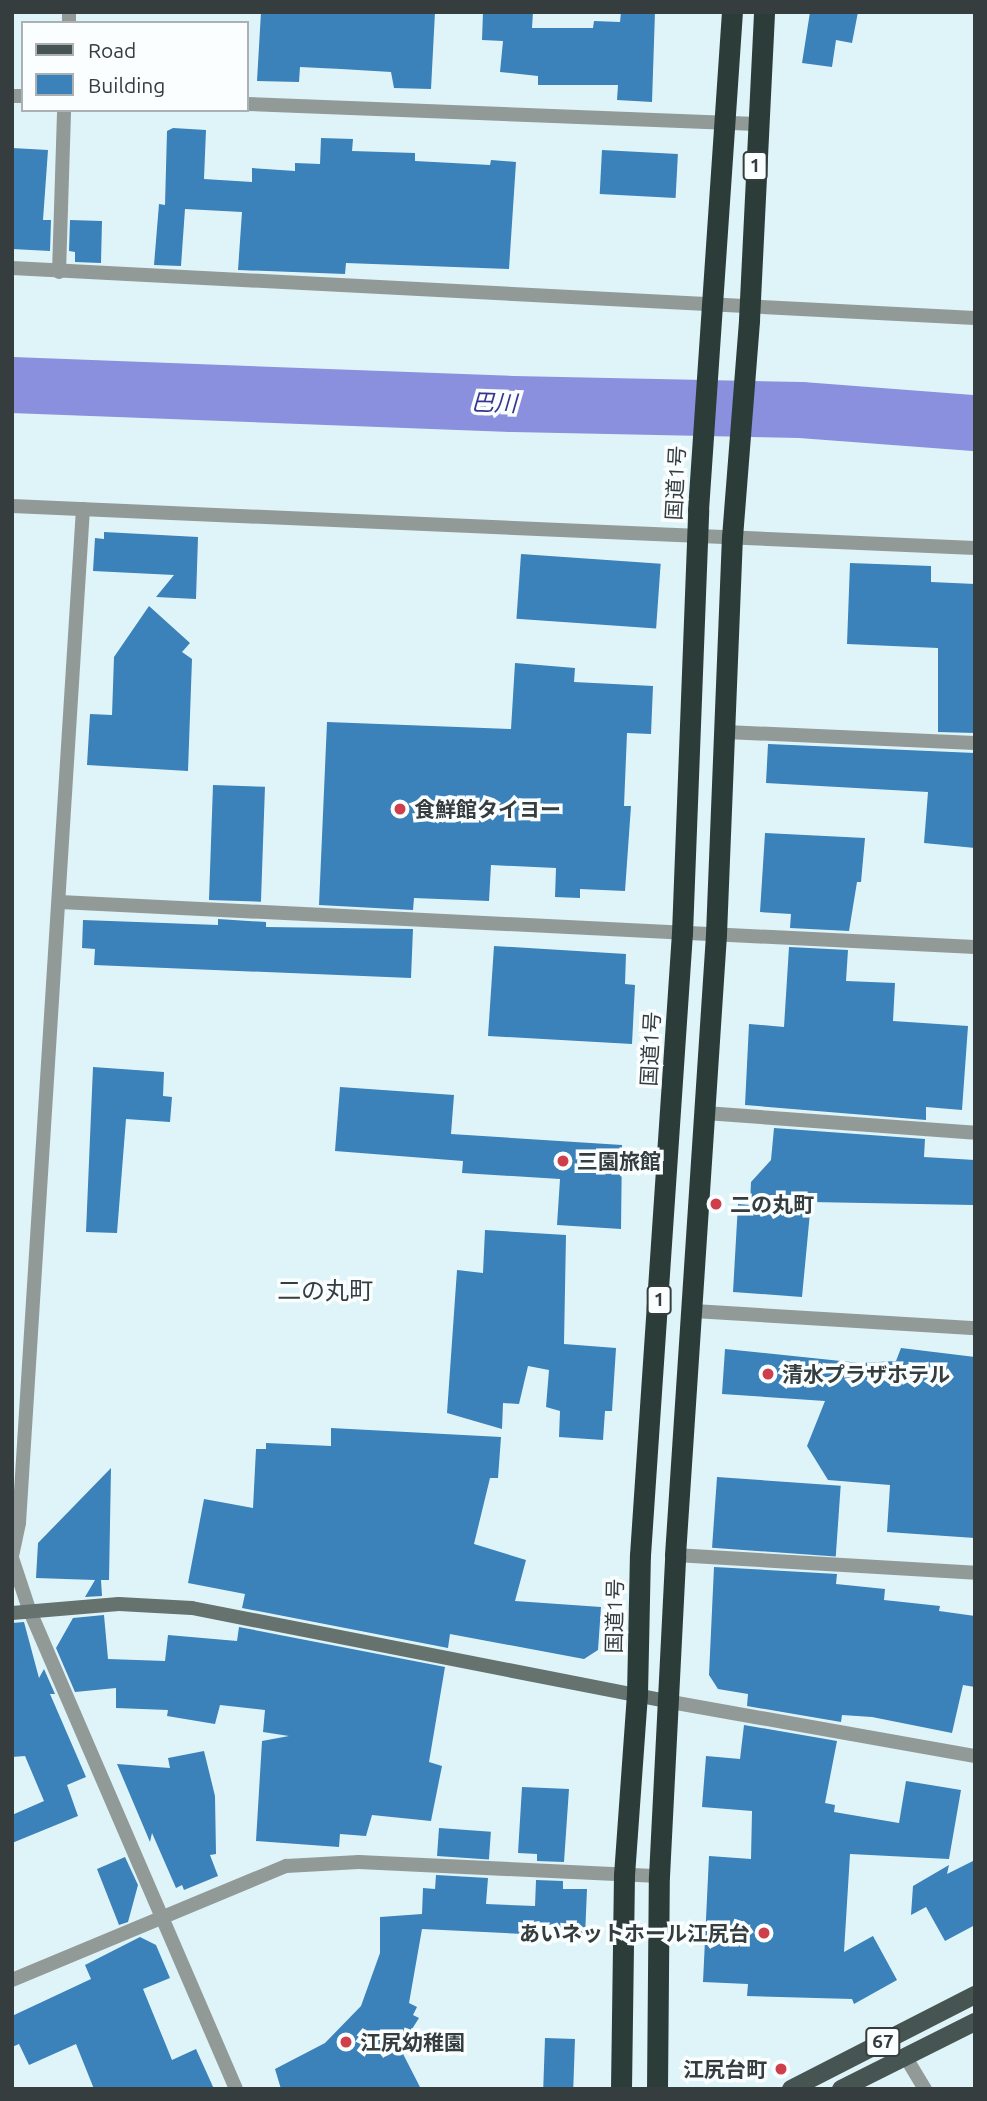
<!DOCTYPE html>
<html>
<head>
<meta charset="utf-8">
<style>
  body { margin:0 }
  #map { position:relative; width:987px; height:2101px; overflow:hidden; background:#dff4f9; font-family:Ubuntu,"Noto Sans JP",sans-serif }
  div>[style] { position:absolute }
  .river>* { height:56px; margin:-28px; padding:0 28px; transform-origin:28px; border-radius:28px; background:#8a90dd }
  .building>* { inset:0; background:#3b81ba; transform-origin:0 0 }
  .street>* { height:14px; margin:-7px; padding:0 7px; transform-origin:7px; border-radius:7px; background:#929a98 }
  .secondary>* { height:14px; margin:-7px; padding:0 7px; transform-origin:7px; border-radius:7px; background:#65726e }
  .primary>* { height:18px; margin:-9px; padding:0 9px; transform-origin:9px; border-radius:9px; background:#465551 }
  .highway>* { height:21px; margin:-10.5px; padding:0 10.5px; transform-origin:10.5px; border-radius:10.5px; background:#2c3d39 }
  .dots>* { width:19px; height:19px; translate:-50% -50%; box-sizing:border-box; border:4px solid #fafeff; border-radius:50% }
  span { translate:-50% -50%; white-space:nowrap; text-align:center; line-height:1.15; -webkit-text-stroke:7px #fafeff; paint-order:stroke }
  .shield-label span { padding:2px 5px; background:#fafeff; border:2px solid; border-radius:5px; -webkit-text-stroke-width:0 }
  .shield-label { font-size:19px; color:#353d3f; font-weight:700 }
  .street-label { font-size:21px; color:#353d3f }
  .poi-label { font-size:21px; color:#353d3f; font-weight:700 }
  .left { translate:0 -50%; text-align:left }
  .right { translate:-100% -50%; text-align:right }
  .water-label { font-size:23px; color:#39358e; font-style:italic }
  .quarter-label { font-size:24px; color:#353d3f }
  .frame { position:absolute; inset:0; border:14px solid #353d3f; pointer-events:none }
  .legend { position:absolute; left:21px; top:21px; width:228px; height:91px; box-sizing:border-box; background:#fafeff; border:2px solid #abb1b2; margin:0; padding:9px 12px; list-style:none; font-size:21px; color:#353d3f }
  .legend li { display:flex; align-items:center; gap:14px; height:35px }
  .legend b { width:35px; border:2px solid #abb1b2 }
</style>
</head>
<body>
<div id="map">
  <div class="river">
    <i style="left:12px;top:385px;width:501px;rotate:2.17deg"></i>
    <i style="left:513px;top:404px;width:288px;rotate:1.2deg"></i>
    <i style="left:801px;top:410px;width:174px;rotate:4.3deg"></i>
  </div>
  <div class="building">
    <i style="clip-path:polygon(261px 12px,435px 12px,431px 89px,394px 88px,391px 72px,341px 69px,300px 67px,299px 82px,257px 81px)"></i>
    <i style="clip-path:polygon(483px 12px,533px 12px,532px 28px,593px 28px,594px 21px,620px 22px,621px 12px,655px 12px,652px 102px,617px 100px,618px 85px,538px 85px,538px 76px,500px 72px,503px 41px,482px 40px)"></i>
    <i style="clip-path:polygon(810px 12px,858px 12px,852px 43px,836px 40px,832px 67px,802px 63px)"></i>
    <i style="clip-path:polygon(173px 128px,206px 130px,204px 179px,252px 182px,252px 168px,295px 171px,295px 163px,320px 164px,321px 138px,353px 139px,352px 151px,415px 153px,415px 161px,490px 165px,491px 160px,516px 162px,509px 269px,346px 263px,345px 274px,238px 270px,242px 212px,185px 209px,181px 266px,154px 265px,159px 204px,165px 205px,167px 131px)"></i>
    <i style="clip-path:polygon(12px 148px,48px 150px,43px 220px,51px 220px,50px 251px,12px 249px)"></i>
    <i style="left:602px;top:150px;width:76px;height:44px;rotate:3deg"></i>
    <i style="clip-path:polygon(70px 220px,102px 221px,101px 263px,75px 262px,75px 252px,69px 251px)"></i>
    <i style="clip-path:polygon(104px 532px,198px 537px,196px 599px,156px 597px,174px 575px,93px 571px,95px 538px,104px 539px)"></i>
    <i style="left:521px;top:554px;width:140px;height:65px;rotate:4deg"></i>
    <i style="clip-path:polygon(850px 563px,931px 566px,931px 582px,975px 584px,975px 733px,938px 732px,938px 648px,847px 644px)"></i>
    <i style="clip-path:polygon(149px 606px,190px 643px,182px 652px,192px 659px,188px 771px,87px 765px,90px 714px,112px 715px,114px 657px)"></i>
    <i style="clip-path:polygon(515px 663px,575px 668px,574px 682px,653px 686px,651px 734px,627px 733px,624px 806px,631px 806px,625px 891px,580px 889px,580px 898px,555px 897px,556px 868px,491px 865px,489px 901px,414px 898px,413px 910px,319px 905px,327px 722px,511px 729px)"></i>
    <i style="clip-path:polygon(768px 744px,975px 753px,975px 848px,924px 843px,928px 792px,766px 783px)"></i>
    <i style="left:213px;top:785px;width:52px;height:115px;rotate:2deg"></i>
    <i style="clip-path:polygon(765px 833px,865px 838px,861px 882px,857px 882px,849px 931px,790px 928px,791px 914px,760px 912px)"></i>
    <i style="clip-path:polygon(218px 919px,266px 922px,266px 927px,413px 929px,411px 978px,94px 965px,95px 949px,82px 948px,83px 920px,218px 925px)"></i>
    <i style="clip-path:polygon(494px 946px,626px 954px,625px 984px,635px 985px,632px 1044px,488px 1036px)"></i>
    <i style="clip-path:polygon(789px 947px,848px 950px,846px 981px,895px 983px,893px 1021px,968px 1026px,962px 1110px,926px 1107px,926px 1120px,745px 1105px,749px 1024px,784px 1027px)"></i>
    <i style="clip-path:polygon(93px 1067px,164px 1072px,163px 1096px,172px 1097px,170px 1122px,126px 1119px,117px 1233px,86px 1232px)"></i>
    <i style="clip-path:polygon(340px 1087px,454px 1095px,451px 1134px,622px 1145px,621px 1229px,557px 1225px,560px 1179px,462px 1173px,463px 1161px,335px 1151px)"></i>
    <i style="clip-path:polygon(774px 1128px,925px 1139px,924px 1157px,975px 1160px,973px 1205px,811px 1202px,802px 1297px,733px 1292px,738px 1204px,750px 1205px,751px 1182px,771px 1160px)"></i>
    <i style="clip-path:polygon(485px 1230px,566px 1235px,564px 1344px,616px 1348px,612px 1411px,605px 1411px,603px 1440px,559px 1437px,560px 1411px,546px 1407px,549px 1370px,528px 1366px,519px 1404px,503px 1403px,502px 1429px,447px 1413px,457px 1270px,483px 1273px)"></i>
    <i style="clip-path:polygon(901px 1348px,975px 1357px,975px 1538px,887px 1532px,890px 1485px,828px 1480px,807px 1446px,825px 1401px,722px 1394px,725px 1349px,860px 1363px,896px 1361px)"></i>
    <i style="clip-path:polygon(331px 1428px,501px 1437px,498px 1478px,490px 1478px,474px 1544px,526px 1560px,515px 1601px,601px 1607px,598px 1650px,584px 1659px,450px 1634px,448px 1648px,242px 1608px,245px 1594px,188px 1583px,204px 1499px,253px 1508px,256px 1449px,266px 1449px,266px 1443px,331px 1446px)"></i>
    <i style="clip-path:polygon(111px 1468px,109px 1580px,101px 1580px,102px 1596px,85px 1597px,95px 1580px,36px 1578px,38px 1543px)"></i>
    <i style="left:717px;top:1477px;width:124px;height:71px;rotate:4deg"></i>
    <i style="clip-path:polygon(714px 1567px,837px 1574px,836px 1584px,885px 1589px,884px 1600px,940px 1606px,939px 1611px,975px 1616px,975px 1687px,963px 1685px,952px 1733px,872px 1717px,842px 1715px,841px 1722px,747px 1706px,748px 1694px,718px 1689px,709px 1675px)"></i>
    <i style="clip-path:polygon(104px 1615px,108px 1659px,165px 1661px,168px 1635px,237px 1641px,239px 1627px,445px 1667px,429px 1762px,442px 1766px,431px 1821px,372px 1815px,366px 1836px,340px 1834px,339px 1847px,256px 1841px,262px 1741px,289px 1736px,263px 1732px,265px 1710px,220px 1705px,215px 1724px,167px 1716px,168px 1710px,116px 1708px,116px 1688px,75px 1692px,56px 1648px,73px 1618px)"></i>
    <i style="clip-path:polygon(24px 1622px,39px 1678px,44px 1669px,55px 1694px,50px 1694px,86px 1777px,67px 1785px,78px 1816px,12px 1843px,12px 1815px,44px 1801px,25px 1756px,12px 1757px,12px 1623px)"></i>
    <i style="clip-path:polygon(744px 1725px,837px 1741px,825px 1803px,835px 1805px,834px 1812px,899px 1823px,906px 1781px,961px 1790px,949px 1859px,850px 1854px,844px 1952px,873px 1936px,897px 1980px,854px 2004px,852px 1999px,747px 1996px,748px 1984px,703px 1982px,709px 1856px,751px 1859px,752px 1811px,702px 1807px,706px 1756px,740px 1759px)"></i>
    <i style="clip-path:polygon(204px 1751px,215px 1796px,216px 1854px,210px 1855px,218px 1876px,184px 1890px,182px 1885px,176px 1888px,152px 1833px,150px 1842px,117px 1764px,170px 1768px,168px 1758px)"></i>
    <i style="clip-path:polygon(522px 1787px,569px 1789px,564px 1862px,537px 1861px,537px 1854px,518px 1853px)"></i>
    <i style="left:439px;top:1828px;width:52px;height:28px;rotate:4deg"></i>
    <i style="clip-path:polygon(125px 1857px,138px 1885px,128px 1922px,119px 1925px,97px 1869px)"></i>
    <i style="clip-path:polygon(975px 1860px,975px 1925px,945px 1941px,926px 1907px,911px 1915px,913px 1886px,949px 1865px,947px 1874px)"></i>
    <i style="clip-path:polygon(436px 1875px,488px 1878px,486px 1904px,535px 1906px,536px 1880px,563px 1881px,563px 1889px,587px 1889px,585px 1937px,422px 1929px,409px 2003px,417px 2007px,413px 2015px,419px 2018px,400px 2048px,421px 2089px,281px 2089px,275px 2069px,325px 2043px,361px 2006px,380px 1953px,380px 1917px,422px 1914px,423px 1888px,435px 1889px)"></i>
    <i style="clip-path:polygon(140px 1937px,156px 1945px,170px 1978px,143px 1989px,172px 2060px,196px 2049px,214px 2089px,94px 2089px,76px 2044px,29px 2065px,19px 2044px,12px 2047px,12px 2016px,91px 1979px,85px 1965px)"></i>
    <i style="left:545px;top:2038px;width:30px;height:51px;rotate:2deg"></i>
  </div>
  <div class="street">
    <i style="left:69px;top:23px;width:11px;rotate:-90deg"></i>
    <i style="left:12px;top:96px;width:11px"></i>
    <i style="left:247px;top:104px;width:510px;rotate:2.25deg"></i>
    <i style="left:12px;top:268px;width:964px;rotate:2.97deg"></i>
    <i style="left:59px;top:272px;width:162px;rotate:-88.2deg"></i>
    <i style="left:12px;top:506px;width:964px;rotate:2.5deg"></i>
    <i style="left:725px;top:732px;width:250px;rotate:2.5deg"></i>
    <i style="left:60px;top:902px;width:916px;rotate:2.82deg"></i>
    <i style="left:705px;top:1113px;width:271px;rotate:4.2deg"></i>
    <i style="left:694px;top:1311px;width:282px;rotate:3.5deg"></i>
    <i style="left:675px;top:1555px;width:301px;rotate:3.4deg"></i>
    <i style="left:12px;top:1556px;width:34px;rotate:-78deg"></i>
    <i style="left:19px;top:1523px;width:1016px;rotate:-86.39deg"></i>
    <i style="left:12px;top:1558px;width:54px;rotate:71.6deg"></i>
    <i style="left:29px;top:1609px;width:523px;rotate:66.67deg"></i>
    <i style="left:671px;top:1702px;width:309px;rotate:10.1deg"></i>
    <i style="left:12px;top:1980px;width:297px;rotate:-22.6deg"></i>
    <i style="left:286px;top:1866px;width:73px;rotate:-3.1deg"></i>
    <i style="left:359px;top:1862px;width:300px;rotate:2.7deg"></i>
    <i style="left:905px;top:2056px;width:39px;rotate:59deg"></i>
  </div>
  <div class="secondary">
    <i style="left:12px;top:1613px;width:107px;rotate:-4.8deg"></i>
    <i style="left:119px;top:1604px;width:73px;rotate:3.1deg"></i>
    <i style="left:192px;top:1608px;width:488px;rotate:11.1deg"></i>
  </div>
  <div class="primary">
    <i style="left:791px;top:2089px;width:207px;rotate:-27.1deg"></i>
    <i style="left:841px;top:2089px;width:150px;rotate:-26.6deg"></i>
  </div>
  <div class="highway">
    <i style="left:621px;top:2089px;width:214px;rotate:-89.2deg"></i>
    <i style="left:624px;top:1875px;width:180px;rotate:-85.9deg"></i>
    <i style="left:637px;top:1695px;width:140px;rotate:-88.8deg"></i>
    <i style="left:640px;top:1555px;width:623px;rotate:-86.14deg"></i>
    <i style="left:682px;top:933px;width:423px;rotate:-87.8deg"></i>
    <i style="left:698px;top:510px;width:499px;rotate:-86.1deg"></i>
    <i style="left:657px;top:2089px;width:213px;rotate:-89.5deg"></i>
    <i style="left:659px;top:1876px;width:321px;rotate:-87.1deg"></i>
    <i style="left:675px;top:1555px;width:622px;rotate:-86.22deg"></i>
    <i style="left:716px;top:934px;width:397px;rotate:-87.7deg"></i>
    <i style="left:732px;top:537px;width:218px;rotate:-85.5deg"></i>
    <i style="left:749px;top:320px;width:308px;rotate:-87.2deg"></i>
  </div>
  <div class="dots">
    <i style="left:400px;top:809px;background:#cf3f4b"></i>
    <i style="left:563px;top:1161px;background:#cf3f4b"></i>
    <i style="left:716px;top:1204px;background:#cf3f4b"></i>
    <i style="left:768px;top:1374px;background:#cf3f4b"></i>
    <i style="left:764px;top:1933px;background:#cf3f4b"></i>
    <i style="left:346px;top:2042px;background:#cf3f4b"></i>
    <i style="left:781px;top:2069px;background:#cf3f4b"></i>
  </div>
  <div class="shield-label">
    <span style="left:755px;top:166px">1</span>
    <span style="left:659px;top:1300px">1</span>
    <span style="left:883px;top:2042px">67</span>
  </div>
  <div class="street-label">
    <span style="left:675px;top:483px;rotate:-87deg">国道1号</span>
    <span style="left:650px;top:1049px;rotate:-87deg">国道1号</span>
    <span style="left:614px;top:1616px;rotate:-89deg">国道1号</span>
  </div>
  <div class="poi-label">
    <span class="left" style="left:414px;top:809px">食鮮館タイヨー</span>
    <span class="left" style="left:577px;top:1161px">三園旅館</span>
    <span class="left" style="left:730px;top:1204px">二の丸町</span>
    <span class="left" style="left:782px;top:1374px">清水プラザホテル</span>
    <span class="right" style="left:750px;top:1933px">あいネットホール江尻台</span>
    <span class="left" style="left:360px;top:2042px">江尻幼稚園</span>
    <span class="right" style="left:767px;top:2069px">江尻台町</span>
  </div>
  <div class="water-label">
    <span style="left:494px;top:403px;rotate:2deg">巴川</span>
  </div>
  <div class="quarter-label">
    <span style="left:325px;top:1291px">二の丸町</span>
  </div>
  <div class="frame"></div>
  <ul class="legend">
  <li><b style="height:9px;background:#465551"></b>Road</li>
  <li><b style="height:19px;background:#3b81ba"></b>Building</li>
  </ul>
</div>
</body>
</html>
